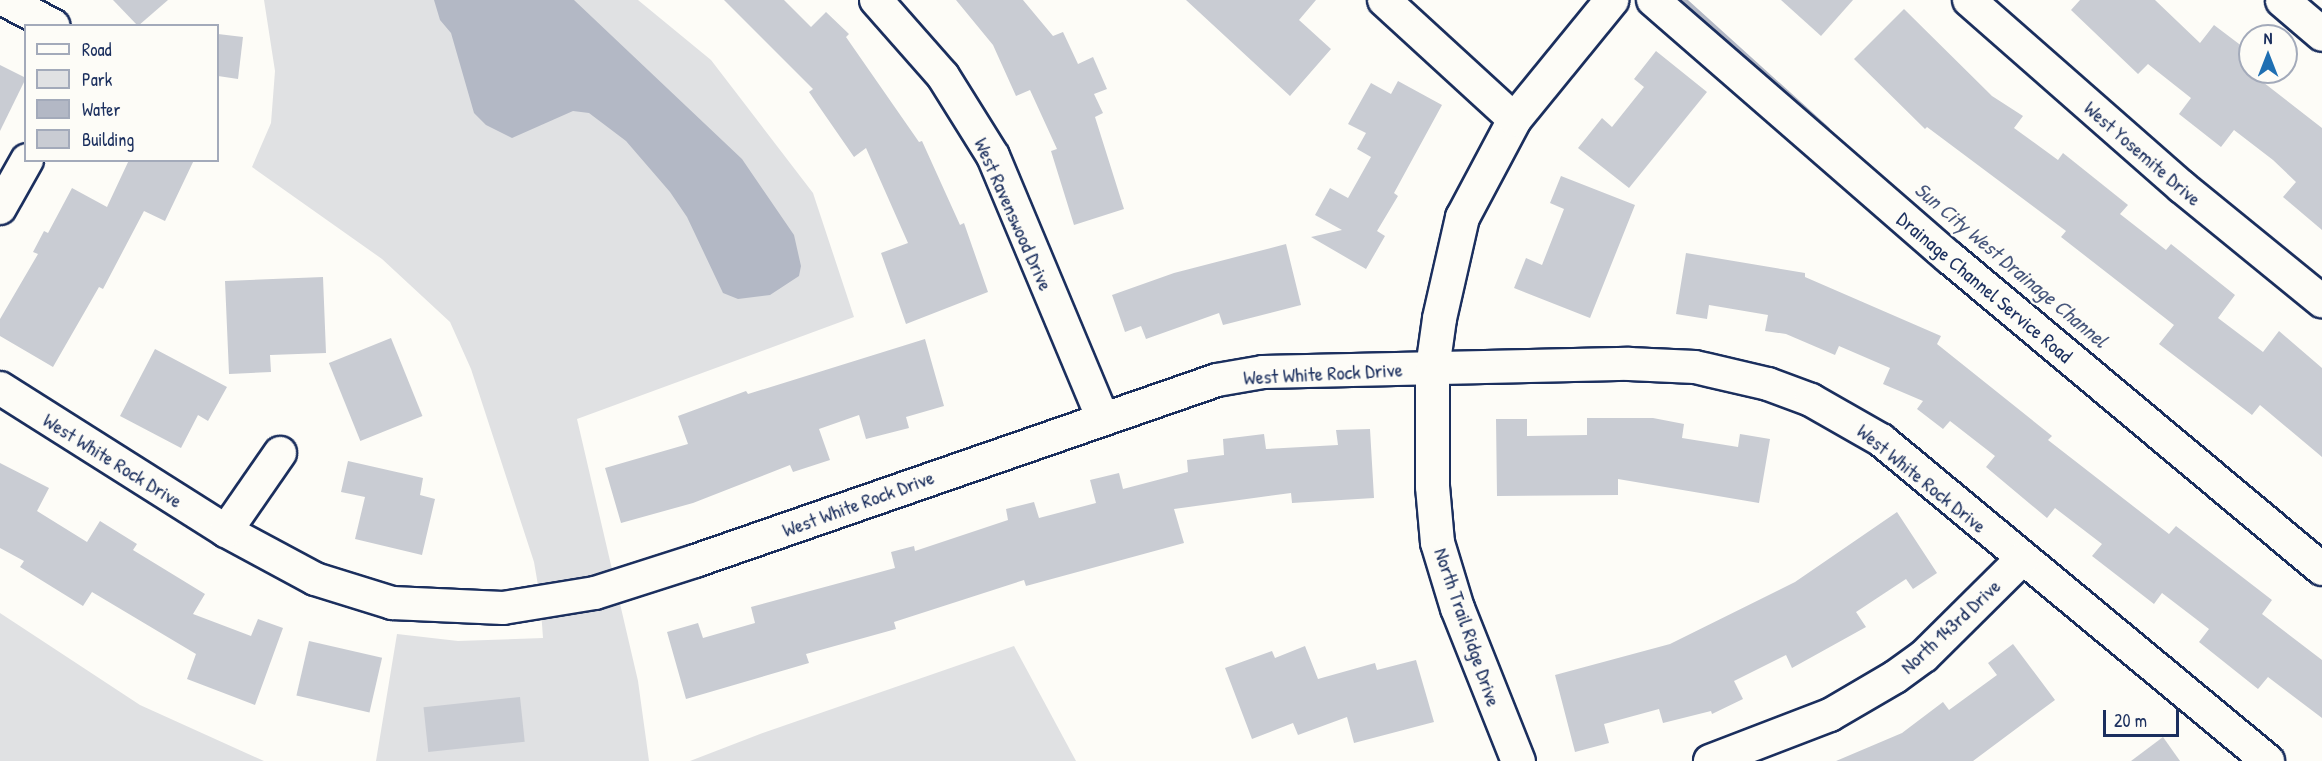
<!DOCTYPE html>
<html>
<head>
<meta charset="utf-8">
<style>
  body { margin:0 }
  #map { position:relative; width:2322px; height:761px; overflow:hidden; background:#fdfcf7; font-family:"Patrick Hand",sans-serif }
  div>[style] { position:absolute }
  .green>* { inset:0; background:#e0e1e3 }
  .water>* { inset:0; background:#b3b8c5 }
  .stream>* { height:8px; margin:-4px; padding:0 4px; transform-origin:4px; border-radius:4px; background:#b3b8c5 }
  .building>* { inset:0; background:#c9ccd3; transform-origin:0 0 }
  .roads { filter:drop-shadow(2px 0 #1b2f5e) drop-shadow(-2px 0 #1b2f5e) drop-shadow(0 2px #1b2f5e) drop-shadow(0 -2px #1b2f5e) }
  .street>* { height:32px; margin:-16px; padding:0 16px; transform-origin:16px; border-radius:16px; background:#fdfcf7 }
  .secondary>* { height:33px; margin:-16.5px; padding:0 16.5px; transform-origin:16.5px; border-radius:16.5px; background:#fdfcf7 }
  span { translate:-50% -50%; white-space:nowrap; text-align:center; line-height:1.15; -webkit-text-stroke:5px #fdfcf7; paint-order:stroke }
  .street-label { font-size:20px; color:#1b2f5e }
  .water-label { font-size:21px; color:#49587d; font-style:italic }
  .legend { position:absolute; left:24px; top:24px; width:195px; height:138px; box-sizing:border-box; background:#fdfcf7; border:2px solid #a3aaba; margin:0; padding:8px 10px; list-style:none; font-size:18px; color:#1b2f5e }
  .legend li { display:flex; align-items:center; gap:12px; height:30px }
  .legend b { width:30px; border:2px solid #a3aaba }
  .north { position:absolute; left:2238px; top:24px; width:60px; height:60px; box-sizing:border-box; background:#fdfcf7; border:2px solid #a3aaba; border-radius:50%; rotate:0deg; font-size:16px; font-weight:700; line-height:24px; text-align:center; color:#1b2f5e }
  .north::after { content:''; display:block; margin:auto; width:21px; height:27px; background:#1f6fb2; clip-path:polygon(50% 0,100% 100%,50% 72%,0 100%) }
  .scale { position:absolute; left:2103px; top:710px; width:76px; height:27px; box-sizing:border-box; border:3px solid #1b2f5e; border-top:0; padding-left:8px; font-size:18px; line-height:21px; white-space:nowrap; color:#1b2f5e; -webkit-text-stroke:4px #fdfcf7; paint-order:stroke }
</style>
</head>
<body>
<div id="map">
  <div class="green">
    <i style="clip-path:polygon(264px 0,638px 0,711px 60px,813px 193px,854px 317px,577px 419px,638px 681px,649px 761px,376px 761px,397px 634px,458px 641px,543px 638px,540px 597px,534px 562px,471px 369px,450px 322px,382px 259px,252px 167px,271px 123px,275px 71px)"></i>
    <i style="clip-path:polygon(0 613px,140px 705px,264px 761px,0 761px)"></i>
    <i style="clip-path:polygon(1014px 646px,1076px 761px,690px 761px,760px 734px)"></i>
  </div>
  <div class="water">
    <i style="clip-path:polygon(434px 0,574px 0,742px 159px,794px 235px,801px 266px,799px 276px,770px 295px,738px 299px,723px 293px,687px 217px,670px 192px,626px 141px,589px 113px,573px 111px,512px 138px,486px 125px,474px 113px,451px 33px,440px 20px)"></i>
  </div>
  <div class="stream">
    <i style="left:1682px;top:0;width:194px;rotate:42.1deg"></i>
  </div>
  <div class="building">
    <i style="clip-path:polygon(113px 0,168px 0,138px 26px)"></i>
    <i style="clip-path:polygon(724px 0,784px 0,811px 27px,826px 12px,849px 34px,846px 37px,919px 142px,922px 141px,960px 225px,964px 223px,988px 292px,906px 324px,881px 253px,908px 243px,866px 148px,854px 157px,809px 92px,813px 89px)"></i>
    <i style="clip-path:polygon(956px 0,1023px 0,1053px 36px,1063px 32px,1078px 64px,1093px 57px,1107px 89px,1094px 94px,1103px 113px,1095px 117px,1124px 209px,1074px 225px,1051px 151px,1057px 149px,1030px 90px,1016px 96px,993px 45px)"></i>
    <i style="clip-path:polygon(1186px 0,1316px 0,1299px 20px,1331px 49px,1290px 96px)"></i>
    <i style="clip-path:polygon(1781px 0,1853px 0,1821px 36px)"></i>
    <i style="clip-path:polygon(2080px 0,2155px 0,2200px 43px,2214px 25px,2247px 50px,2239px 60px,2250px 72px,2322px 128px,2322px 230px,2283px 197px,2296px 182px,2273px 160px,2234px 130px,2221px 147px,2179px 114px,2191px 98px,2148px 64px,2138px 74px,2071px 10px)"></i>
    <i style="clip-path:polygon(1904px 9px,1992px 96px,2023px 116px,2014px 128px,2058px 160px,2063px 153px,2128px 205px,2120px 214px,2166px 250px,2171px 244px,2235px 295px,2218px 318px,2263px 352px,2279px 331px,2322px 368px,2322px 457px,2260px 405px,2252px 415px,2159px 344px,2174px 325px,2061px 237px,2066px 231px,1927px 127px,1925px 129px,1854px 59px)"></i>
    <i style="clip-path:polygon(218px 34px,243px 37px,238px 79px,218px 76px)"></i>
    <i style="clip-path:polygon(1656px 51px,1707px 92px,1629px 188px,1578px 148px,1602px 118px,1612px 127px,1644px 87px,1634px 79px)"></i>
    <i style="clip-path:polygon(0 65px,26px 78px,0 131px)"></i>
    <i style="clip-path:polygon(1398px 81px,1442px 105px,1394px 193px,1398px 196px,1377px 231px,1385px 236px,1366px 269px,1311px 237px,1342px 230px,1315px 215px,1330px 188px,1348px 198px,1371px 157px,1357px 149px,1366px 133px,1348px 124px,1371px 83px,1391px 94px)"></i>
    <i style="clip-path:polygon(129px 160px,194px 160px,165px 221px,144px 211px,103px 289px,99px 287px,53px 367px,0 336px,0 319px,38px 254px,33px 252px,44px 231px,48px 233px,72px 188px,107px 207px)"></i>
    <i style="clip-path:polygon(1561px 176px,1635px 205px,1590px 318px,1514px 288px,1526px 258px,1542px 265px,1564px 209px,1550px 203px)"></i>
    <i style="clip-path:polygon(1286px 244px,1301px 305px,1223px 325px,1219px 313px,1146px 339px,1141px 326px,1125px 332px,1112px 295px,1174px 273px)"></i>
    <i style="clip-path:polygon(1686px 253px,1805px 273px,1805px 277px,1941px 336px,1937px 344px,2052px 436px,2048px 440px,2169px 534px,2176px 526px,2272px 600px,2262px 614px,2322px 660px,2322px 718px,2268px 677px,2258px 689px,2199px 642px,2209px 629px,2162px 593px,2154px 604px,2092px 556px,2102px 544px,2055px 508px,2047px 518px,1986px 467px,1995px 456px,1950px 421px,1943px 429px,1917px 409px,1923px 401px,1883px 384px,1890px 368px,1839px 346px,1835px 355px,1786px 334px,1765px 331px,1768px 315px,1709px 305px,1707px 319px,1676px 314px)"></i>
    <i style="clip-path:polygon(323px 277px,326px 353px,270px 355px,271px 372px,229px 374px,225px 281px)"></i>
    <i style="left:391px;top:338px;width:84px;height:67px;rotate:68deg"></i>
    <i style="clip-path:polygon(925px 339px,944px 406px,906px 417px,909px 428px,866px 439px,859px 415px,819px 429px,830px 460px,793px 472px,790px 465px,693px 503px,621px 523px,605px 468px,688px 444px,678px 416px,746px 391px,748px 394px)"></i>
    <i style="clip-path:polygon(155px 349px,227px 387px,208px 421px,198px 415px,181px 448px,120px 416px)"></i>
    <i style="clip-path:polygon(1587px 418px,1653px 418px,1684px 424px,1682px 438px,1738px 447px,1740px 434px,1770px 439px,1759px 503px,1618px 479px,1618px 495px,1497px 496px,1496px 419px,1527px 419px,1527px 436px,1587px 435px)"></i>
    <i style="clip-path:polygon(1370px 429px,1374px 498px,1292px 503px,1291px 493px,1174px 509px,1184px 543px,1026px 586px,1024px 580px,894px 622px,896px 629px,806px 654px,809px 663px,686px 699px,667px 632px,698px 623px,703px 638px,755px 623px,751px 607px,895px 568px,891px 552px,914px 546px,915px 551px,1008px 520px,1006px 509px,1034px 502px,1039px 518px,1096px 503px,1090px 480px,1119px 473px,1123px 489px,1188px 472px,1187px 460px,1224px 455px,1223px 439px,1264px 434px,1266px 449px,1338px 445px,1336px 430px)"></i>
    <i style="clip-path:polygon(348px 461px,423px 478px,420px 495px,435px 499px,422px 555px,355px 539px,365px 497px,341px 492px)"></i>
    <i style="clip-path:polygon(0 463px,49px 488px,37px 511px,87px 542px,100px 521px,137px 544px,133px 550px,205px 594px,193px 614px,251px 636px,258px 619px,283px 628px,255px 705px,187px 679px,196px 654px,92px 592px,83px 606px,20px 567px,24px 561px,0 548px)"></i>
    <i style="clip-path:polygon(1897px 512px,1937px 573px,1913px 589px,1906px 579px,1856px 612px,1866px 627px,1792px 668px,1786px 655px,1734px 681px,1743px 699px,1712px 714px,1711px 711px,1663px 723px,1659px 709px,1604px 724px,1609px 743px,1575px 752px,1555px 675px,1670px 644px,1795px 582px)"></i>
    <i style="left:309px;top:641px;width:75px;height:56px;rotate:13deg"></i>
    <i style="clip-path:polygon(2013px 644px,2055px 700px,1973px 761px,1836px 761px,1902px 733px,1943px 702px,1949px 710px,1997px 675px,1988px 663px)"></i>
    <i style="clip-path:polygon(1305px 646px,1318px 679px,1375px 663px,1377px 670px,1416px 660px,1434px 722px,1354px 743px,1347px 717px,1298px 735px,1293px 723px,1252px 739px,1225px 668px,1272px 651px,1275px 658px)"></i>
    <i style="left:520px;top:697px;width:45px;height:97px;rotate:84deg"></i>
    <i style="clip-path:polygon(2163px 737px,2180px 761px,2131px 761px)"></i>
  </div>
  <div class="roads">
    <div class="street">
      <i style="left:5px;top:0;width:55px;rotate:28deg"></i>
      <i style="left:876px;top:0;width:101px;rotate:48.6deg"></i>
      <i style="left:943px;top:76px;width:94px;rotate:58deg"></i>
      <i style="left:993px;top:156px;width:283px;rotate:67.3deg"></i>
      <i style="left:1384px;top:0;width:176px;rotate:42.5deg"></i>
      <i style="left:1653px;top:0;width:393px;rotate:41deg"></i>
      <i style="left:1950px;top:258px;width:485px;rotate:39.9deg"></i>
      <i style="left:1969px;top:0;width:283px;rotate:41.3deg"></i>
      <i style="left:2182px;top:187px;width:181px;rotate:39.2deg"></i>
      <i style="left:0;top:208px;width:55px;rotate:-60.6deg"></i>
      <i style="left:0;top:388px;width:267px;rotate:32.3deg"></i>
      <i style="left:226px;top:531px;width:101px;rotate:28.3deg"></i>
      <i style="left:315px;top:579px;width:81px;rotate:17.3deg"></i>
      <i style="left:392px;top:603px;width:111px;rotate:2.6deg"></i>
      <i style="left:503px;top:608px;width:93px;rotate:-9.3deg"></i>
      <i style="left:595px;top:593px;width:105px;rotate:-17.7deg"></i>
      <i style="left:695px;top:561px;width:552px;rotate:-19.12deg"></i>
      <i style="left:1217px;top:380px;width:47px;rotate:-9.9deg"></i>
      <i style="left:1263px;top:372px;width:366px;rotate:-1.3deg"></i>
      <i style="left:1629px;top:364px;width:66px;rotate:2.6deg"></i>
      <i style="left:1695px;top:367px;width:75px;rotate:13.1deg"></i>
      <i style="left:1768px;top:384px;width:46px;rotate:20.4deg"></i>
      <i style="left:1811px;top:400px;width:81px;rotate:29.7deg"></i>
      <i style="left:1881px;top:440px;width:503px;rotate:39.67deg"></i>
      <i style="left:226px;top:531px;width:95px;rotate:-55.3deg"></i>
      <i style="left:1710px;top:761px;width:129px;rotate:-21deg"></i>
      <i style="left:1830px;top:715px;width:75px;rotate:-30.3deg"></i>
      <i style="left:1895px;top:677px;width:36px;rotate:-36deg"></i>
      <i style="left:1924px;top:656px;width:138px;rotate:-44.7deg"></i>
    </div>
    <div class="secondary">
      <i style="left:2282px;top:0;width:52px;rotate:40.4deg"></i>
      <i style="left:1518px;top:761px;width:165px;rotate:-111.7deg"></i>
      <i style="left:1457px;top:608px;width:69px;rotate:-106.9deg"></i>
      <i style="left:1437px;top:542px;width:56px;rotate:-95.1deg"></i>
      <i style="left:1432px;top:486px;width:118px;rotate:-90deg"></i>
      <i style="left:1432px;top:368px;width:50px;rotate:-82deg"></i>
      <i style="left:1439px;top:318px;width:104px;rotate:-77.2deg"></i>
      <i style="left:1462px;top:217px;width:111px;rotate:-62deg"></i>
      <i style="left:1514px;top:119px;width:154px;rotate:-50.8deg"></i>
    </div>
  </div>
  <div class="street-label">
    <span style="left:2143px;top:153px;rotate:41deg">West Yosemite Drive</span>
    <span style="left:1014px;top:214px;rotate:66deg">West Ravenswood Drive</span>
    <span style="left:1985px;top:287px;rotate:40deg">Drainage Channel Service Road</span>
    <span style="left:1323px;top:373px;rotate:-3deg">West White Rock Drive</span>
    <span style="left:113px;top:460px;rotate:32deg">West White Rock Drive</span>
    <span style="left:1922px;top:478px;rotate:39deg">West White Rock Drive</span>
    <span style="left:858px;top:503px;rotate:-20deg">West White Rock Drive</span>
    <span style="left:1950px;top:626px;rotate:-43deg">North 143rd Drive</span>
    <span style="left:1468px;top:627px;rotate:71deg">North Trail Ridge Drive</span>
  </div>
  <div class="water-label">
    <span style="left:2011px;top:265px;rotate:40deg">Sun City West Drainage Channel</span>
  </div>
  <ul class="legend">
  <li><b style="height:8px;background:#fdfcf7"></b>Road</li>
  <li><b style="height:16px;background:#e0e1e3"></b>Park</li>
  <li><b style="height:16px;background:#b3b8c5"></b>Water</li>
  <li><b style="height:16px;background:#c9ccd3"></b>Building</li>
  </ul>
  <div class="north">N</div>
  <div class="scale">20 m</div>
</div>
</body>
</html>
